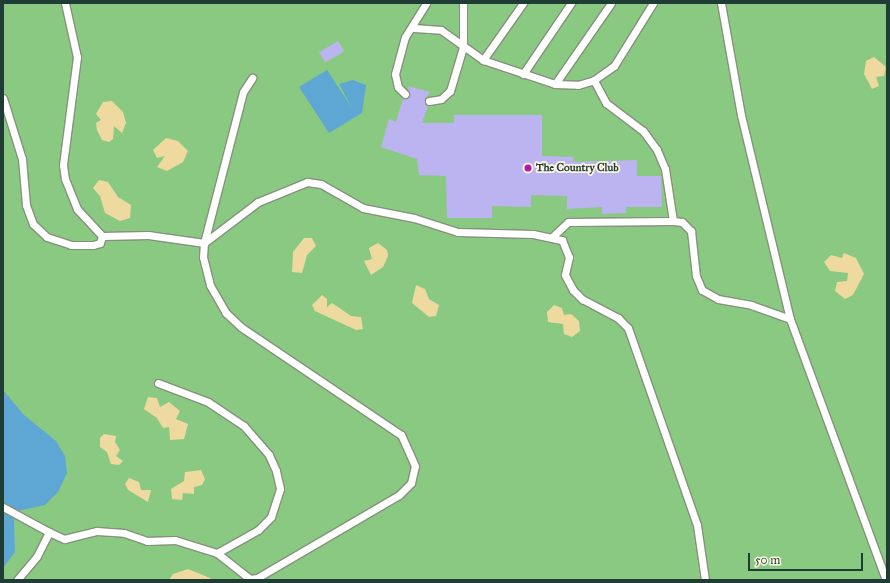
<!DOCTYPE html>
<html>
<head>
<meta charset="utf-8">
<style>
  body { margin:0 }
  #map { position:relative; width:890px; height:583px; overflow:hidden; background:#ece5c5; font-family:"IM FELL Great Primer",serif }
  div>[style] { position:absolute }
  .green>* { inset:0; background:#89c981; transform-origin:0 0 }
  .sand>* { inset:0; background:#eeda9e }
  .water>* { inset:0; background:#5ea7d5 }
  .building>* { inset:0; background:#bcb4f0; transform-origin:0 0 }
  .roads { filter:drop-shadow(1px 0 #86917c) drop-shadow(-1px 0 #86917c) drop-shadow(0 1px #86917c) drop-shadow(0 -1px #86917c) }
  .lane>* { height:7px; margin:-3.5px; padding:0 3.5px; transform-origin:3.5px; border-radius:3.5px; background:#fff }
  .dots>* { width:11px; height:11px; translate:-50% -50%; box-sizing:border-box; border:2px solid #fcf5e5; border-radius:50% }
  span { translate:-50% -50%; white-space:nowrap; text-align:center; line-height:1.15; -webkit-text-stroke:3.5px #fcf5e5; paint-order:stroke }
  .poi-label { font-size:11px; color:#1f3d34; font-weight:700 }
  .left { translate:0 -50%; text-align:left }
  .frame { position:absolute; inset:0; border:4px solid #1f3d34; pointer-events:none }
  .scale { position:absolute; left:748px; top:553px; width:115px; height:18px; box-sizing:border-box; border:2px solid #1f3d34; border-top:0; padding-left:5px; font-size:12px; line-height:14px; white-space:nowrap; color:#1f3d34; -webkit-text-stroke:3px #fcf5e5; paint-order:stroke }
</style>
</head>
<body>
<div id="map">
  <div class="green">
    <i style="left:3px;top:3px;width:884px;height:577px"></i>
  </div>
  <div class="sand">
    <i style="clip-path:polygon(874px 57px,886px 67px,884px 76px,876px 77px,879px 86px,872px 89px,864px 74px,866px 61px)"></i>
    <i style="clip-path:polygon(112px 101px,123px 112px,126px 123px,122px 133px,114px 126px,113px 139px,109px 142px,102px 140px,97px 130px,96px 123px,101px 120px,96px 114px,103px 102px)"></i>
    <i style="clip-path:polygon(166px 138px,178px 141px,188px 151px,183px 162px,167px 171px,157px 167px,165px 156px,157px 158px,153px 150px)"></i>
    <i style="clip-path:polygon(99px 180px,108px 182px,118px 197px,131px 205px,130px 218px,120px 221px,105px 213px,100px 196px,93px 188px)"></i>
    <i style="clip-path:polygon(304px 238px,312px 238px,316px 246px,307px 255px,302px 273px,292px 272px,293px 252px)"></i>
    <i style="clip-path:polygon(378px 243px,387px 250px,388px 256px,383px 267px,371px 275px,364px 261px,372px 259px,369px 248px)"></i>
    <i style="clip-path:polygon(844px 253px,856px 258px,864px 274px,853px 295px,845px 299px,835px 291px,837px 282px,847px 281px,848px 273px,830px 271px,824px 262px,831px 255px,842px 258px)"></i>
    <i style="clip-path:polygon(416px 285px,425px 289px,429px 299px,439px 305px,436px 316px,429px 317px,412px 303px)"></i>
    <i style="clip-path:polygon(322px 295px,327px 299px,327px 307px,332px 303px,351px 316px,361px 317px,363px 329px,356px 330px,315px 311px,312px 305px)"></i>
    <i style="clip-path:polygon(554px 305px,562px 308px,564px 315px,571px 314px,579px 321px,580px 331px,572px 337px,564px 334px,563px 324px,548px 322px,547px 312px)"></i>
    <i style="clip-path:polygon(148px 397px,157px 398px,160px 407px,169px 402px,180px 411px,176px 419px,188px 424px,184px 439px,170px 440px,169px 427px,163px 428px,157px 418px,144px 409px)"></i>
    <i style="clip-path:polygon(104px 434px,116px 436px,115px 442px,120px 450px,116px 456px,123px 461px,119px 465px,111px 464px,107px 452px,100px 447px,100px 438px)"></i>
    <i style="clip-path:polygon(201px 470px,205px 479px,202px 485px,194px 487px,194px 494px,183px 493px,182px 500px,172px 499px,171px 489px,184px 481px,185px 472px)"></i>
    <i style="clip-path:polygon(129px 478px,139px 482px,141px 490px,151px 490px,148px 502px,128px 490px,125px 484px)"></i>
    <i style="clip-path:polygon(188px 569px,210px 578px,212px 580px,169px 580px,173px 574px)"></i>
  </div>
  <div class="water">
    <i style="clip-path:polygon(327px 70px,352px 108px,339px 84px,353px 80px,366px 85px,362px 113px,329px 133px,299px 87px)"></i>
    <i style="clip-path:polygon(3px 390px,24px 415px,56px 441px,65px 456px,67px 473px,58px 492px,45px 505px,18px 511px,14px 519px,15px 552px,3px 568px)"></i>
  </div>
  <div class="building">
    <i style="left:338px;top:41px;width:12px;height:22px;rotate:59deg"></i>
    <i style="clip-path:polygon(408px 86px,430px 92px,424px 100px,428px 106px,422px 123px,454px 123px,454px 115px,542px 115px,542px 156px,574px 157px,573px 162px,637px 160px,637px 176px,661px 176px,662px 207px,626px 207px,626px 213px,602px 214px,602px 207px,567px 209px,567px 196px,531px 195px,531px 207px,492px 206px,492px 218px,447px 218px,446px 176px,419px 175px,417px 159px,381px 147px,389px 119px,396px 122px,403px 99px,410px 96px)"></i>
  </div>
  <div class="roads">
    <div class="lane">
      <i style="left:65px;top:3px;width:55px;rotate:77.5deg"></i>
      <i style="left:77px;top:57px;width:109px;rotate:97.4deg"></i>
      <i style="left:63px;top:165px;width:14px;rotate:82deg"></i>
      <i style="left:65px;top:179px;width:32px;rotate:68deg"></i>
      <i style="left:77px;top:209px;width:37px;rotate:47deg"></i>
      <i style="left:102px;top:236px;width:46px;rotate:-1.2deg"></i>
      <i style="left:148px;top:235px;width:57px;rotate:8.1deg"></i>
      <i style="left:204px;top:243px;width:68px;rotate:-37.2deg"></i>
      <i style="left:258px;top:202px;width:53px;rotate:-22.2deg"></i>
      <i style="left:307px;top:182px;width:14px;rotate:8deg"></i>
      <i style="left:321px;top:184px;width:48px;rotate:29.7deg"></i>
      <i style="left:363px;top:208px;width:52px;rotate:11.1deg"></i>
      <i style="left:414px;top:218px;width:46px;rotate:17.7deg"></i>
      <i style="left:458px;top:232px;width:75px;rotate:1.5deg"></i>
      <i style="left:533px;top:234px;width:30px;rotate:12deg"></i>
      <i style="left:562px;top:240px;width:18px;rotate:68deg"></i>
      <i style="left:569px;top:257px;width:18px;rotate:103deg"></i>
      <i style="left:565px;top:275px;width:17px;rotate:62deg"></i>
      <i style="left:573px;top:290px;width:13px;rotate:45deg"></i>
      <i style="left:582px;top:299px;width:41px;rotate:27.8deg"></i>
      <i style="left:618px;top:318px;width:14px;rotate:45deg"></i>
      <i style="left:628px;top:328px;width:209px;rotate:70.7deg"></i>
      <i style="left:697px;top:525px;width:56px;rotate:81.7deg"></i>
      <i style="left:721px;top:3px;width:114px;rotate:79.9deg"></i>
      <i style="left:741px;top:115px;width:210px;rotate:76.5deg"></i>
      <i style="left:414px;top:28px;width:27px;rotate:4deg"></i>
      <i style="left:441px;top:30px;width:52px;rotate:35.5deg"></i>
      <i style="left:483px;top:60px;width:76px;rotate:18.4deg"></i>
      <i style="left:555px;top:84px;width:23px;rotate:2deg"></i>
      <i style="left:578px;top:85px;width:17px;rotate:-17deg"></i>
      <i style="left:594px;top:80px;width:24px;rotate:-35deg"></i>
      <i style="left:614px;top:66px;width:74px;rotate:-58.2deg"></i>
      <i style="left:483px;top:60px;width:70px;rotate:-54.9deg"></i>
      <i style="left:523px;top:74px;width:86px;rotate:-55.9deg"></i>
      <i style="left:555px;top:84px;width:98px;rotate:-55.3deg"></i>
      <i style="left:405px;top:94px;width:10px;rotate:-135deg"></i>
      <i style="left:398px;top:87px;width:13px;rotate:-103deg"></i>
      <i style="left:395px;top:74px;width:38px;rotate:-75deg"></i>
      <i style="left:405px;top:37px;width:40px;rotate:-58deg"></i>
      <i style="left:3px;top:98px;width:64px;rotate:72.7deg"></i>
      <i style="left:22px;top:159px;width:46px;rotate:85deg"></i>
      <i style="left:26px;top:205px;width:20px;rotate:70deg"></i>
      <i style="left:33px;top:224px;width:19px;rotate:43deg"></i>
      <i style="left:47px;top:237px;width:25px;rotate:18deg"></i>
      <i style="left:71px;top:245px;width:22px"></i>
      <i style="left:93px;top:245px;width:7px;rotate:-16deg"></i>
      <i style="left:100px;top:243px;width:7px;rotate:-74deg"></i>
      <i style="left:429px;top:101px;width:12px;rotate:-9deg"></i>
      <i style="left:441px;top:99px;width:12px;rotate:-42deg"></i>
      <i style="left:450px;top:91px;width:46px;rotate:-73.5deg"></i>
      <i style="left:463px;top:47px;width:44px;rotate:-90deg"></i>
      <i style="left:673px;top:221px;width:9px;rotate:6deg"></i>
      <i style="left:682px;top:222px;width:13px;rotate:45deg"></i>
      <i style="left:691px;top:231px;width:45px;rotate:83.7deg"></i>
      <i style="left:696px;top:276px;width:15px;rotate:67deg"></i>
      <i style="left:702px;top:290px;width:18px;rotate:29deg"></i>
      <i style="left:718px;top:299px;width:34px;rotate:10deg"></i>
      <i style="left:751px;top:305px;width:41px;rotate:19.7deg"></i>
      <i style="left:790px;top:319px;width:278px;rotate:69.8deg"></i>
      <i style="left:552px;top:237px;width:22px;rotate:-43deg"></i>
      <i style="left:568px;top:222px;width:105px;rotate:-0.5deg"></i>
      <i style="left:673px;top:221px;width:53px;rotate:-98.7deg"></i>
      <i style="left:665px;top:169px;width:21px;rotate:-113deg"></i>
      <i style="left:657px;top:150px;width:24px;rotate:-126deg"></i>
      <i style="left:643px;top:131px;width:46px;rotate:-142.9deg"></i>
      <i style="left:606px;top:103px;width:26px;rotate:-118deg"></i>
      <i style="left:158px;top:383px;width:53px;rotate:20.8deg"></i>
      <i style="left:208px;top:402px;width:43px;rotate:33.7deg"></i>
      <i style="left:244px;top:426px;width:38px;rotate:49deg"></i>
      <i style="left:269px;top:455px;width:17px;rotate:66deg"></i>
      <i style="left:276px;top:471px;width:18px;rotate:77deg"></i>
      <i style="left:280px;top:489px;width:29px;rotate:108deg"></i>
      <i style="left:271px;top:517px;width:18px;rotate:135deg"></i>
      <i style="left:258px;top:530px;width:47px;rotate:150.7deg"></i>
      <i style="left:3px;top:507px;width:52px;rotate:28.5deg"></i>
      <i style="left:17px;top:580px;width:31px;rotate:-50deg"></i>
      <i style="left:37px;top:556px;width:27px;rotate:-63deg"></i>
      <i style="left:49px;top:532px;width:17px;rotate:25deg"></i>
      <i style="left:64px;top:539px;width:34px;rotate:-14deg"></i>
      <i style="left:97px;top:531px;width:27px;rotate:4deg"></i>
      <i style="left:124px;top:533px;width:24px;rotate:19deg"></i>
      <i style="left:147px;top:541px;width:28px;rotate:-2deg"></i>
      <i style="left:175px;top:540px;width:44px;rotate:17.2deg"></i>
      <i style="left:217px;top:553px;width:42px;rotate:38.2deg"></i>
      <i style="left:250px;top:579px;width:7px;rotate:-8deg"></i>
      <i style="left:257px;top:578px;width:164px;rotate:-30.3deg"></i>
      <i style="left:399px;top:495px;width:17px;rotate:-45deg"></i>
      <i style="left:411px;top:483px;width:17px;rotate:-77deg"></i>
      <i style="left:415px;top:466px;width:34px;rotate:-114deg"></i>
      <i style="left:401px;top:435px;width:193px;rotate:-146deg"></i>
      <i style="left:241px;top:327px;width:21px;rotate:-137deg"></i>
      <i style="left:226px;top:313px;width:32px;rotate:-120deg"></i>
      <i style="left:210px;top:285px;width:29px;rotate:-104deg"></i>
      <i style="left:203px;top:257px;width:14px;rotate:-86deg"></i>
      <i style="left:204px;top:243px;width:156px;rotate:-75.5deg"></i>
      <i style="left:243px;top:92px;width:17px;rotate:-57deg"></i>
    </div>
  </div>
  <div class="dots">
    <i style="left:528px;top:168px;background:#b5179e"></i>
  </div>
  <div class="poi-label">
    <span class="left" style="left:536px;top:168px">The Country Club</span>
  </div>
  <div class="frame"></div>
  <div class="scale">50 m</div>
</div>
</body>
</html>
